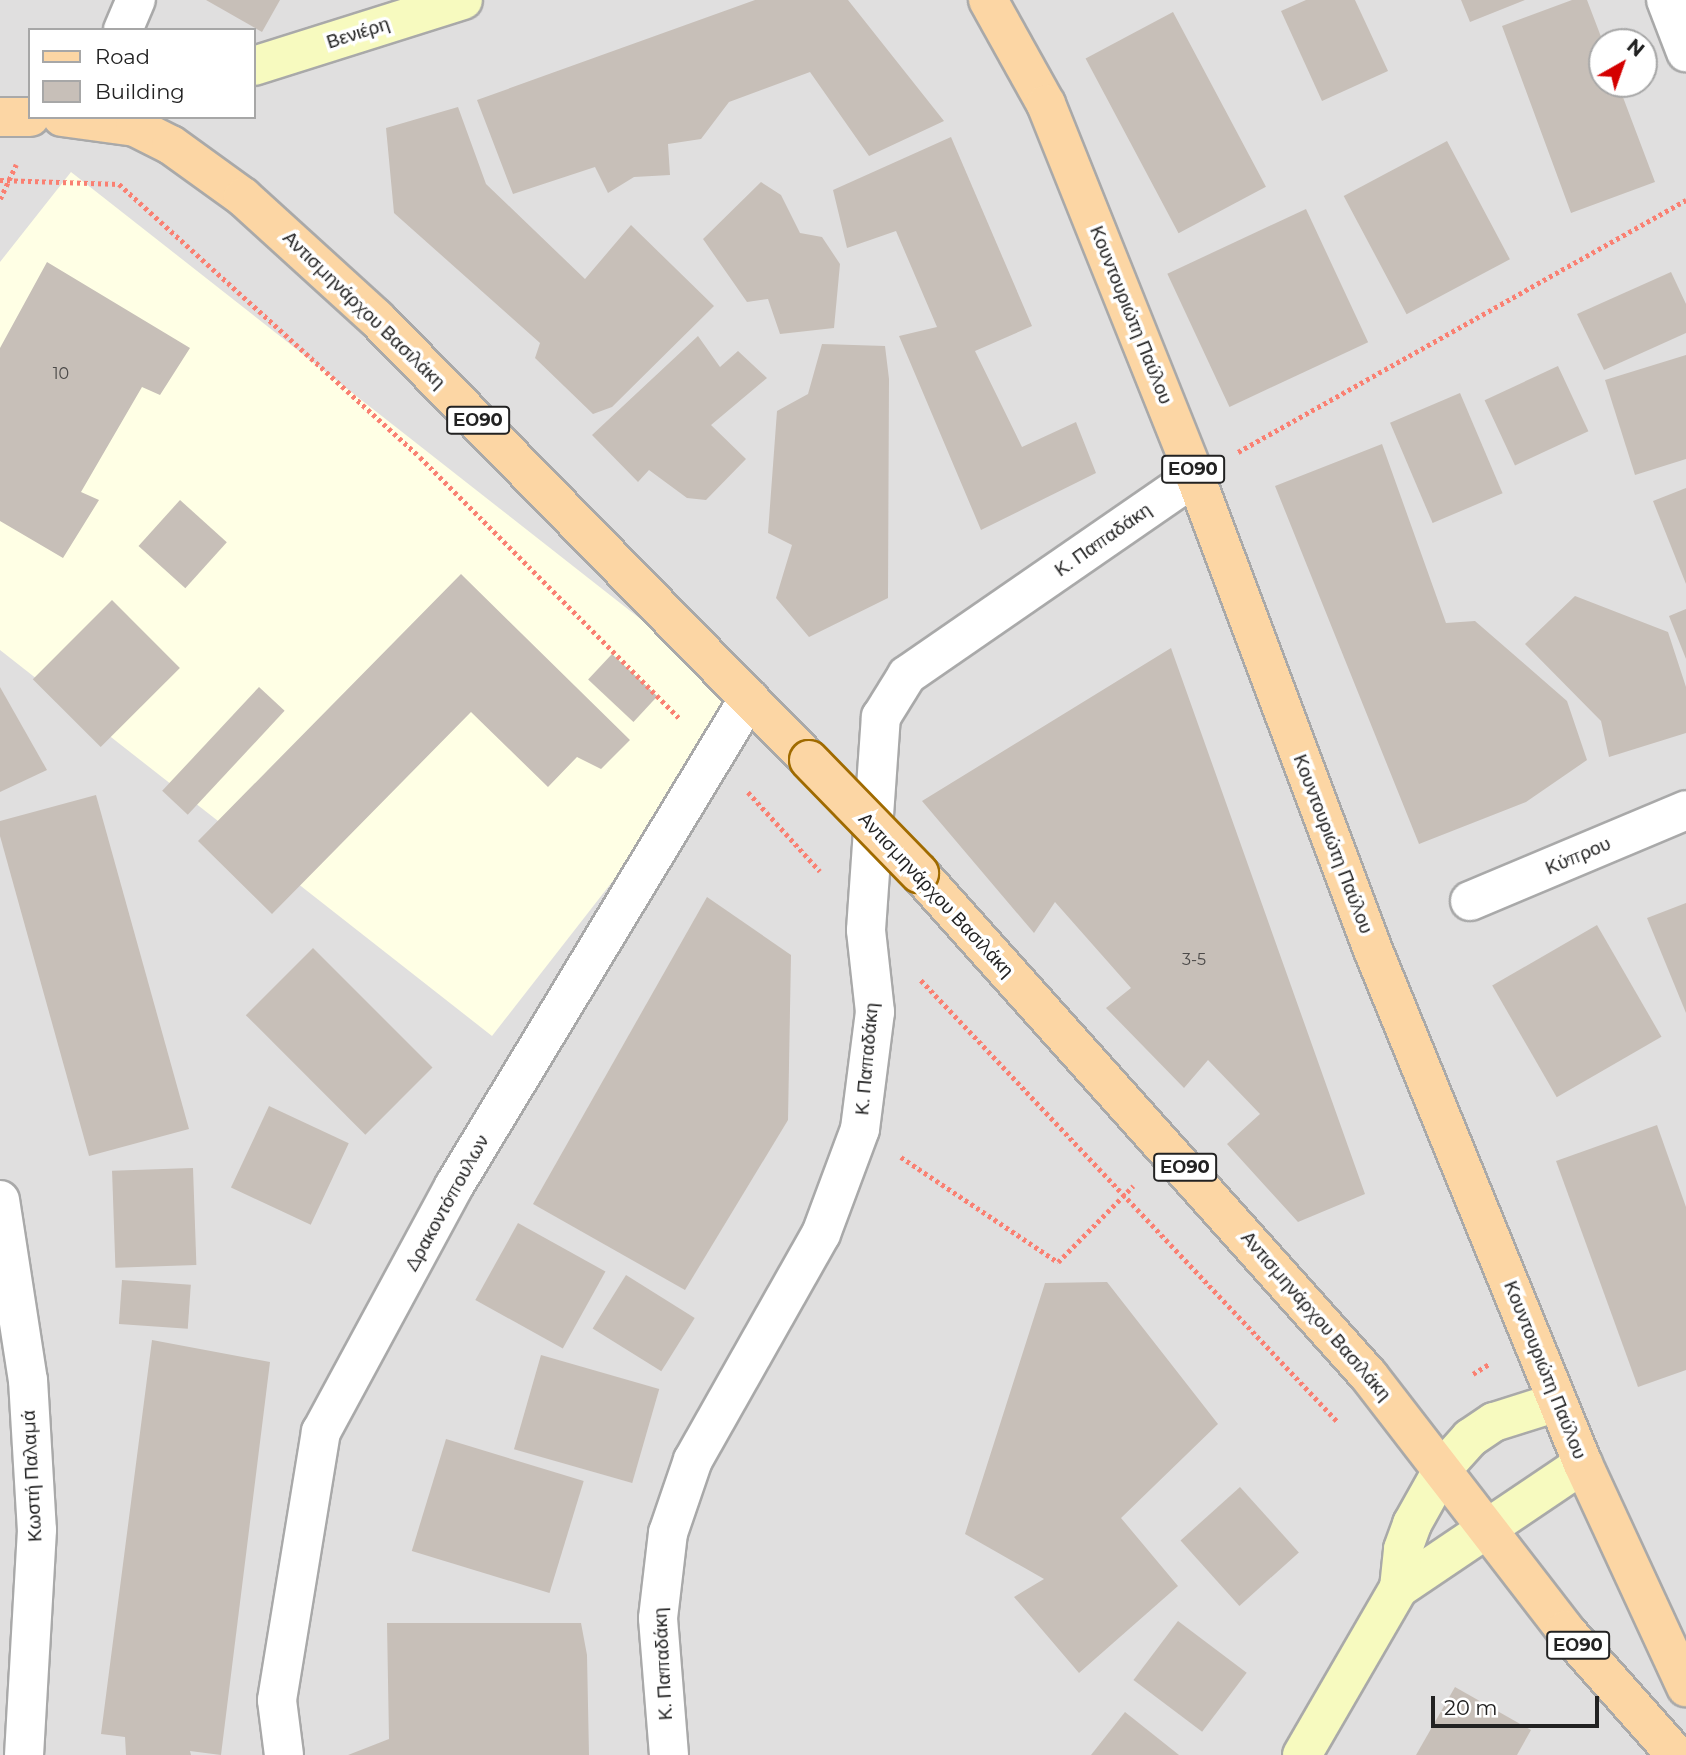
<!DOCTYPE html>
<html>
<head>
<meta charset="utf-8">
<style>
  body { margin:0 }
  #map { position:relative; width:1686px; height:1755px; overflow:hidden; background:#f2efe9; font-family:Montserrat,sans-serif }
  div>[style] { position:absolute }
  .residential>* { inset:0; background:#e0dfdf }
  .education>* { inset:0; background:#ffffe5 }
  .building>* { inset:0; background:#c7bfb8; transform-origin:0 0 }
  .path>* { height:4.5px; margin-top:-2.25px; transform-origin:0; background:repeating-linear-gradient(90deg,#fa8072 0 3.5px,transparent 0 7px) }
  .roads { filter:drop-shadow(2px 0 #a9a9a9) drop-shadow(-2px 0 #a9a9a9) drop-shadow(0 2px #a9a9a9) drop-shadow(0 -2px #a9a9a9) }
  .street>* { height:38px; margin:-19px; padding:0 19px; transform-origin:19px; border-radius:19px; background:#fff }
  .secondary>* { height:38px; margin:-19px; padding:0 19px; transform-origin:19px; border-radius:19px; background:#f7fabf }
  .primary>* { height:38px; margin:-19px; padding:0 19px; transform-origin:19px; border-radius:19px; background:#fcd6a4 }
  .bridges { filter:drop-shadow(2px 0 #a06b00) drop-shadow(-2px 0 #a06b00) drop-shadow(0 2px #a06b00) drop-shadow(0 -2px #a06b00) }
  .primary-bridge>* { height:38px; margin:-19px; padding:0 19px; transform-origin:19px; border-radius:19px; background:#fcd6a4 }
  span { translate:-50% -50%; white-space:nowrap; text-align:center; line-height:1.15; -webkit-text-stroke:7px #fff; paint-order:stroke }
  .number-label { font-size:16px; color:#4b4948 }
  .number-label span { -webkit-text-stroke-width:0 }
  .shield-label span { padding:2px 5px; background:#fff; border:2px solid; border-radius:5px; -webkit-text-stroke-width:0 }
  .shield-label { font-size:18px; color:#222; font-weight:700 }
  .street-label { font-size:19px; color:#222 }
  .legend { position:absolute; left:28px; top:28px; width:228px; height:91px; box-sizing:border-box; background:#fff; border:2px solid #a7a7a7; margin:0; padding:9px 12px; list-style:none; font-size:21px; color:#222 }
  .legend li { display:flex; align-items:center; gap:14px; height:35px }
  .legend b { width:35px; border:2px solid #a7a7a7 }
  .north { position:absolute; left:1588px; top:28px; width:70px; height:70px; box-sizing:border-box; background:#fff; border:2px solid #a7a7a7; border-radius:50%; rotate:40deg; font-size:19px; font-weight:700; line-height:28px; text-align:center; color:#222 }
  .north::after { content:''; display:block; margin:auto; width:24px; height:32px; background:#d40000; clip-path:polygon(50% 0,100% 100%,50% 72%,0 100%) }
  .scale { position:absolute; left:1431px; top:1696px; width:168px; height:32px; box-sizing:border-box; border:4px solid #222; border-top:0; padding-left:9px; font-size:21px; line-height:24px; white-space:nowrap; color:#222; -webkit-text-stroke:5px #fff; paint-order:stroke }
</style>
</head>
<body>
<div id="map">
  <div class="residential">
    <i style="clip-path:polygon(evenodd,0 0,1686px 0,1686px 1755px,0 1755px,0 0,30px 30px,254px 30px,254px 117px,30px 117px,30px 30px,0 0,1602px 42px,1644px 42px,1644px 84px,1602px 84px,1602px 42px)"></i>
  </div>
  <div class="education">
    <i style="clip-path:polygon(71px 172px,750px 705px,492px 1036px,0 650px,0 262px)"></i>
  </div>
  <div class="building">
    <i style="clip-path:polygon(206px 0,280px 0,262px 32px)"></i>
    <i style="clip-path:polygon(755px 0,848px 0,944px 121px,869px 156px,810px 72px,729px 102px,701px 139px,668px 144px,670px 175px,634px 177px,608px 193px,595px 167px,513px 194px,477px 100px)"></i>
    <i style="clip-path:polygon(1306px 0,1355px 0,1388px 71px,1322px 101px,1281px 11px)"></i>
    <i style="clip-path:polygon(1461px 0,1525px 0,1470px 22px)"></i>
    <i style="clip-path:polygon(1572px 0,1587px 0,1603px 42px,1602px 84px,1618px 84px,1655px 182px,1571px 213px,1502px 26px)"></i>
    <i style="left:1173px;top:12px;width:198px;height:99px;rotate:62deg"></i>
    <i style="clip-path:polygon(458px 107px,486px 184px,585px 279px,631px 225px,714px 306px,612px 407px,593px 414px,535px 358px,540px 343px,394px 213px,386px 128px)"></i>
    <i style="clip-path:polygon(951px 137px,1032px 326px,975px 351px,1022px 447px,1076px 422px,1096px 473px,981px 530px,899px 336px,937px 327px,896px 231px,847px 248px,833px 190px)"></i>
    <i style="left:1447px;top:141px;width:134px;height:117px;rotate:62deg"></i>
    <i style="clip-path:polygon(761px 182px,781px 195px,800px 233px,822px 237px,840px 264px,834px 328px,780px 334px,768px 299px,747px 302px,703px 239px)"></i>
    <i style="left:1306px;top:209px;width:147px;height:153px;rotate:65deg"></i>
    <i style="clip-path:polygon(47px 262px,190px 348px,160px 395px,142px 387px,81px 492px,99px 500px,63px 558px,0 521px,0 348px)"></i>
    <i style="clip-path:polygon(1671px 272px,1686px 304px,1686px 333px,1604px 370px,1577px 314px)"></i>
    <i style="clip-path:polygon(698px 336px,720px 367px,738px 351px,767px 378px,711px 425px,746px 459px,706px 500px,687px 498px,649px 470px,638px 482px,592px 435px)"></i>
    <i style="clip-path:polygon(822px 344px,885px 346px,889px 379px,888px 598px,809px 637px,776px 598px,792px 545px,768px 533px,777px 411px,808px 394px)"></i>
    <i style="clip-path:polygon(1686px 355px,1686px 459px,1635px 475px,1605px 380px)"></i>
    <i style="left:1558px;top:366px;width:72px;height:81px;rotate:65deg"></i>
    <i style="left:1460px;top:393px;width:109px;height:76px;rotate:67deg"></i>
    <i style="clip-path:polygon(1382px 444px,1446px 623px,1475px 621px,1567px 701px,1587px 760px,1526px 802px,1419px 844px,1275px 486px)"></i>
    <i style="clip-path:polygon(1686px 488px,1686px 584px,1653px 501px)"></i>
    <i style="left:180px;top:500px;width:63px;height:62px;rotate:42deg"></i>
    <i style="clip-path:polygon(461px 574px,630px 740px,601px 769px,577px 757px,548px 787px,471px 712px,272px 914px,198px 841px)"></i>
    <i style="clip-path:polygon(1575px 596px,1668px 632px,1686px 687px,1686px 733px,1609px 757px,1601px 721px,1525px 644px)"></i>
    <i style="left:112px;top:600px;width:96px;height:112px;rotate:45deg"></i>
    <i style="clip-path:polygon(1686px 609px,1686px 659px,1669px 616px)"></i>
    <i style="clip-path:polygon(1171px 648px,1365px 1194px,1298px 1222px,1227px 1144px,1260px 1114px,1208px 1060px,1184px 1088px,1106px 1008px,1131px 988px,1055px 902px,1034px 933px,922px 801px)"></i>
    <i style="left:612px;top:654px;width:62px;height:35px;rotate:43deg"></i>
    <i style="clip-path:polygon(0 687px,47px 770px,0 792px)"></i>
    <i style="left:259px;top:687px;width:35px;height:142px;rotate:43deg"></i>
    <i style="clip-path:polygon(96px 795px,189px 1129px,89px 1156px,0 836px,0 821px)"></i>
    <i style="clip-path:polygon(707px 897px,791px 955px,788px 1120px,685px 1290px,533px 1204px)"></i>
    <i style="clip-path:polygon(1686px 903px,1686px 1013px,1647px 918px)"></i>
    <i style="left:1597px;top:925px;width:129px;height:121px;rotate:60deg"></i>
    <i style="left:313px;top:948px;width:169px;height:95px;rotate:45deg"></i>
    <i style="left:269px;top:1106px;width:88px;height:90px;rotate:25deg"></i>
    <i style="clip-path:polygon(1657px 1125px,1686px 1207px,1686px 1370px,1638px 1387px,1556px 1161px)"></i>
    <i style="left:193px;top:1168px;width:97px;height:81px;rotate:88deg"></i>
    <i style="left:518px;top:1223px;width:100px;height:88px;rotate:29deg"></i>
    <i style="left:626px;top:1275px;width:81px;height:63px;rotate:32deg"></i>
    <i style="left:122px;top:1280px;width:69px;height:44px;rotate:4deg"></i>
    <i style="clip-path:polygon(1107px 1282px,1218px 1424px,1121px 1518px,1178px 1586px,1079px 1673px,1014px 1597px,1044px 1579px,965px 1534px,1045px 1283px)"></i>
    <i style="clip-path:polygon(152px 1340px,270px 1362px,221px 1755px,190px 1751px,191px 1755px,126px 1755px,125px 1737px,101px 1734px)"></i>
    <i style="left:541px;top:1355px;width:123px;height:98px;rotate:16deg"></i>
    <i style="left:446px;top:1439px;width:144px;height:117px;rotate:17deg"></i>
    <i style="left:1240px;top:1487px;width:88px;height:80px;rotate:48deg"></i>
    <i style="left:1178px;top:1621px;width:86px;height:74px;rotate:37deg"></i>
    <i style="clip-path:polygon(387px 1623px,581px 1623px,587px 1655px,589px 1755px,348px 1755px,389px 1739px)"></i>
    <i style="clip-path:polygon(1455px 1687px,1531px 1730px,1517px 1755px,1416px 1755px)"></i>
    <i style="clip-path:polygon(1125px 1712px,1179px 1755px,1091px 1755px)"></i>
  </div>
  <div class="path">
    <i style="left:0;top:180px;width:119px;rotate:1.9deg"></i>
    <i style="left:119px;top:184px;width:406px;rotate:42.2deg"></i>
    <i style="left:420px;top:457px;width:369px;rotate:45.2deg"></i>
    <i style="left:0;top:199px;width:38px;rotate:-65deg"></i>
    <i style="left:1238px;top:452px;width:514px;rotate:-29.36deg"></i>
    <i style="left:748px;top:792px;width:107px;rotate:47.7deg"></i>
    <i style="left:921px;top:980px;width:608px;rotate:46.67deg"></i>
    <i style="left:901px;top:1157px;width:189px;rotate:33.8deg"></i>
    <i style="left:1058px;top:1262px;width:107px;rotate:-45.4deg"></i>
    <i style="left:1473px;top:1374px;width:19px;rotate:-32deg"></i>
  </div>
  <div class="roads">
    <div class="street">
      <i style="left:1666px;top:0;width:56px;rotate:69deg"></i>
      <i style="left:123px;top:30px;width:33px;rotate:-67deg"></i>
      <i style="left:1470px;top:901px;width:234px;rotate:-22.8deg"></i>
      <i style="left:0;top:1200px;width:182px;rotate:81.2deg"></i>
      <i style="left:28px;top:1380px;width:150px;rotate:86.6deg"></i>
      <i style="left:37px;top:1530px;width:225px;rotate:93.3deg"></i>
      <i style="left:284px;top:1755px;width:55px;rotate:-97.3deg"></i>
      <i style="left:277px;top:1700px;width:272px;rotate:-80.7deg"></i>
      <i style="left:321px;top:1432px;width:280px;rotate:-61.6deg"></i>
      <i style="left:454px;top:1186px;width:570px;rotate:-58.85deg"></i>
      <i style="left:669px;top:1755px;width:137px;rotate:-94.6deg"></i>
      <i style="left:658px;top:1618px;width:86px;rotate:-83.3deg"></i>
      <i style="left:668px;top:1533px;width:77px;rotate:-71.1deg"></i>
      <i style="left:693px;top:1460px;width:260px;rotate:-60.5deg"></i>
      <i style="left:821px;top:1234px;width:112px;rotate:-69.6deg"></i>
      <i style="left:860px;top:1129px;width:118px;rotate:-82.7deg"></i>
      <i style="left:875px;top:1012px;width:82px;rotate:-96.3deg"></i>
      <i style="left:866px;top:930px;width:214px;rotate:-86deg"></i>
      <i style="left:881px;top:717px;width:49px;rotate:-58.2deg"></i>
      <i style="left:907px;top:675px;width:350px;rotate:-34.6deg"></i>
    </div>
    <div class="secondary">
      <i style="left:254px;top:66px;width:219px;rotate:-17.5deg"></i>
      <i style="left:1399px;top:1588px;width:222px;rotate:-34deg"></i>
      <i style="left:1302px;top:1755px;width:193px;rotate:-59.9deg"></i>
      <i style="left:1399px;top:1588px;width:39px;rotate:-84deg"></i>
      <i style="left:1403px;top:1549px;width:27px;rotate:-70deg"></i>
      <i style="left:1412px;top:1524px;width:65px;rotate:-60.7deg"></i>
      <i style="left:1444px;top:1467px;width:39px;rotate:-48deg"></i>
      <i style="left:1470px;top:1438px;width:29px;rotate:-34deg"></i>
      <i style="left:1494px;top:1422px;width:66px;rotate:-17.6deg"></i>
    </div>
    <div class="primary">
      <i style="left:988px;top:0;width:119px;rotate:60.9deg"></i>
      <i style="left:1046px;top:104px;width:401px;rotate:68.2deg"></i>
      <i style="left:1195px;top:476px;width:506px;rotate:69.42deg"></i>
      <i style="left:1373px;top:950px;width:555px;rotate:67.78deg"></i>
      <i style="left:1583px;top:1464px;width:246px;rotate:65.2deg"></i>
      <i style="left:0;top:117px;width:30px"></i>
      <i style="left:62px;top:117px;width:74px;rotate:7.8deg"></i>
      <i style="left:135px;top:127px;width:40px;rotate:26.6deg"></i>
      <i style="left:171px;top:145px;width:89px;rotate:35.8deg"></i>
      <i style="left:243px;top:197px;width:180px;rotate:42.3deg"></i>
      <i style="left:376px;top:318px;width:619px;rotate:45.59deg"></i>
      <i style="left:919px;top:873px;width:675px;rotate:48.18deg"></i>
      <i style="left:1369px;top:1376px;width:321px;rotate:52.3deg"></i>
      <i style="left:1565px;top:1630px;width:167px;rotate:48.4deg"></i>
    </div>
  </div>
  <div class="bridges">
    <div class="primary-bridge">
      <i style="left:809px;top:760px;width:158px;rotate:45.8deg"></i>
    </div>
  </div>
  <div class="number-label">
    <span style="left:61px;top:374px">10</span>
    <span style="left:1194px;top:960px">3-5</span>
  </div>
  <div class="shield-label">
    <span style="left:478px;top:420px">ΕΟ90</span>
    <span style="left:1193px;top:469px">ΕΟ90</span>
    <span style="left:1185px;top:1167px">ΕΟ90</span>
    <span style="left:1578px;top:1645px">ΕΟ90</span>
  </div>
  <div class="street-label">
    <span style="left:358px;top:33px;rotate:-18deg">Βενιέρη</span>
    <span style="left:364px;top:310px;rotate:44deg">Αντισμηνάρχου Βασιλάκη</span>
    <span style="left:1131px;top:315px;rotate:68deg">Κουντουριώτη Παύλου</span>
    <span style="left:1103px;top:540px;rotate:-35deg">Κ. Παπαδάκη</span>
    <span style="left:1333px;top:844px;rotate:69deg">Κουντουριώτη Παύλου</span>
    <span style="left:1578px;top:856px;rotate:-23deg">Κύπρου</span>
    <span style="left:936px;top:895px;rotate:47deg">Αντισμηνάρχου Βασιλάκη</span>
    <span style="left:867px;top:1059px;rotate:-85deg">Κ. Παπαδάκη</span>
    <span style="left:447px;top:1203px;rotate:-61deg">Δρακοντόπουλων</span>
    <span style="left:1316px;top:1316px;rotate:49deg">Αντισμηνάρχου Βασιλάκη</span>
    <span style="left:1545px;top:1370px;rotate:68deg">Κουντουριώτη Παύλου</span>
    <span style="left:32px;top:1476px;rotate:-93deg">Κωστή Παλαμά</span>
    <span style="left:663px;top:1664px;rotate:-93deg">Κ. Παπαδάκη</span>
  </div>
  <ul class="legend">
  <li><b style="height:9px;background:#fcd6a4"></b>Road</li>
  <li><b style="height:19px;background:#c7bfb8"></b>Building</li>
  </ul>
  <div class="north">N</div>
  <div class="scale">20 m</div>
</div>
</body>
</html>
